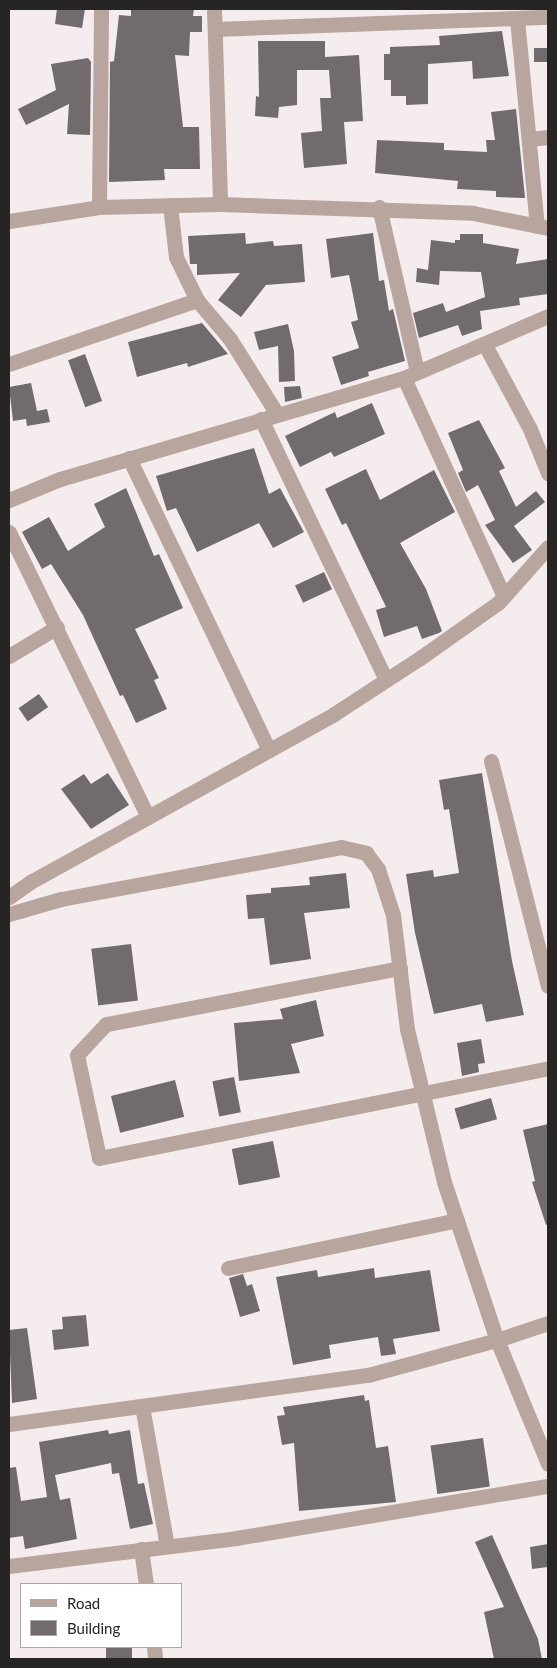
<!DOCTYPE html>
<html>
<head>
<meta charset="utf-8">
<style>
  body { margin:0 }
  #map { position:relative; width:557px; height:1668px; overflow:hidden; background:#f5eded; font-family:Lato,sans-serif }
  div>[style] { position:absolute }
  .building>* { inset:0; background:#716b6d; transform-origin:0 0 }
  .minor>* { height:15px; margin:-7.5px; padding:0 7.5px; transform-origin:7.5px; border-radius:7.5px; background:#b7a59e }
  span { translate:-50% -50%; white-space:nowrap; text-align:center; line-height:1.15; -webkit-text-stroke:5px #fff; paint-order:stroke }
  .frame { position:absolute; inset:0; border:10px solid #272424; pointer-events:none }
  .legend { position:absolute; left:20px; top:1583px; width:162px; height:65px; box-sizing:border-box; background:#fff; border:1px solid #a9a7a7; margin:0; padding:6px 9px; list-style:none; font-size:15px; color:#272424 }
  .legend li { display:flex; align-items:center; gap:10px; height:25px }
  .legend b { width:25px; border:1px solid #a9a7a7 }
</style>
</head>
<body>
<div id="map">
  <div class="building">
    <i style="clip-path:polygon(57px 9px,85px 9px,82px 28px,55px 24px)"></i>
    <i style="clip-path:polygon(131px 9px,194px 9px,193px 16px,202px 16px,202px 32px,190px 32px,189px 56px,175px 55px,183px 127px,199px 127px,200px 169px,164px 169px,165px 180px,109px 182px,110px 62px,114px 61px,119px 15px,131px 16px)"></i>
    <i style="clip-path:polygon(502px 31px,509px 76px,473px 79px,472px 61px,428px 64px,428px 104px,406px 105px,406px 96px,391px 96px,391px 80px,384px 80px,384px 54px,390px 54px,390px 47px,440px 45px,439px 36px)"></i>
    <i style="clip-path:polygon(258px 41px,325px 41px,325px 57px,359px 55px,363px 121px,344px 122px,347px 164px,304px 168px,301px 133px,322px 131px,320px 98px,331px 98px,329px 70px,297px 70px,297px 105px,279px 107px,278px 118px,255px 116px,256px 96px,259px 97px)"></i>
    <i style="left:548px;top:48px;width:14px;height:14px;rotate:90deg"></i>
    <i style="clip-path:polygon(88px 58px,91px 62px,90px 135px,67px 134px,69px 104px,26px 125px,18px 109px,56px 90px,51px 64px)"></i>
    <i style="clip-path:polygon(516px 109px,525px 198px,496px 197px,496px 191px,457px 189px,458px 181px,375px 173px,377px 140px,444px 143px,444px 150px,487px 152px,486px 140px,495px 140px,491px 112px)"></i>
    <i style="clip-path:polygon(245px 233px,246px 244px,273px 241px,274px 246px,302px 244px,305px 282px,266px 285px,241px 317px,218px 300px,240px 273px,197px 275px,197px 264px,190px 264px,188px 236px)"></i>
    <i style="clip-path:polygon(373px 233px,379px 281px,384px 280px,389px 311px,393px 309px,405px 361px,368px 372px,369px 376px,341px 385px,332px 357px,359px 348px,351px 322px,358px 320px,349px 275px,331px 278px,326px 239px)"></i>
    <i style="clip-path:polygon(460px 234px,483px 234px,483px 243px,519px 249px,516px 264px,548px 259px,548px 294px,519px 298px,520px 305px,480px 311px,482px 329px,462px 336px,458px 325px,419px 338px,413px 313px,443px 303px,446px 312px,485px 297px,481px 272px,440px 271px,439px 285px,416px 282px,417px 268px,428px 270px,431px 240px,455px 243px,455px 240px,460px 240px)"></i>
    <i style="clip-path:polygon(202px 323px,228px 354px,188px 367px,187px 363px,137px 377px,128px 342px)"></i>
    <i style="clip-path:polygon(288px 324px,294px 351px,295px 381px,279px 382px,278px 346px,259px 350px,254px 332px)"></i>
    <i style="left:85px;top:354px;width:50px;height:18px;rotate:70deg"></i>
    <i style="clip-path:polygon(31px 383px,37px 411px,47px 409px,50px 422px,27px 426px,26px 419px,13px 421px,9px 387px)"></i>
    <i style="clip-path:polygon(300px 386px,302px 398px,285px 402px,284px 387px)"></i>
    <i style="clip-path:polygon(372px 403px,385px 434px,334px 457px,331px 452px,300px 467px,285px 436px,335px 412px,337px 418px)"></i>
    <i style="clip-path:polygon(479px 420px,505px 468px,499px 471px,516px 507px,536px 491px,545px 502px,514px 526px,532px 550px,513px 563px,485px 525px,495px 520px,478px 485px,466px 492px,458px 473px,463px 470px,448px 433px)"></i>
    <i style="clip-path:polygon(254px 448px,269px 494px,280px 488px,304px 532px,273px 548px,259px 523px,197px 552px,176px 508px,167px 511px,156px 476px)"></i>
    <i style="clip-path:polygon(366px 469px,380px 500px,434px 470px,455px 512px,400px 543px,426px 589px,442px 631px,439px 633px,422px 639px,417px 626px,384px 637px,376px 610px,386px 607px,346px 523px,342px 525px,325px 489px)"></i>
    <i style="clip-path:polygon(126px 488px,154px 556px,159px 554px,183px 608px,135px 629px,159px 678px,154px 680px,167px 709px,136px 723px,123px 695px,120px 696px,83px 615px,51px 564px,42px 569px,22px 532px,49px 517px,68px 551px,105px 527px,94px 504px)"></i>
    <i style="left:324px;top:572px;width:19px;height:32px;rotate:65deg"></i>
    <i style="left:39px;top:694px;width:16px;height:25px;rotate:55deg"></i>
    <i style="clip-path:polygon(108px 773px,129px 805px,91px 829px,61px 789px,84px 774px,91px 784px)"></i>
    <i style="clip-path:polygon(482px 773px,512px 961px,524px 1015px,486px 1022px,482px 1004px,434px 1014px,415px 933px,406px 874px,433px 870px,434px 877px,459px 873px,449px 809px,444px 810px,439px 780px)"></i>
    <i style="clip-path:polygon(346px 873px,350px 908px,304px 913px,311px 959px,270px 965px,264px 918px,248px 919px,246px 895px,271px 893px,271px 888px,310px 885px,309px 877px)"></i>
    <i style="left:131px;top:944px;width:57px;height:40px;rotate:83deg"></i>
    <i style="clip-path:polygon(316px 1000px,324px 1036px,291px 1044px,300px 1073px,239px 1081px,234px 1023px,283px 1019px,280px 1009px)"></i>
    <i style="clip-path:polygon(481px 1039px,485px 1063px,478px 1064px,479px 1072px,462px 1076px,457px 1043px)"></i>
    <i style="left:234px;top:1077px;width:36px;height:22px;rotate:79deg"></i>
    <i style="left:175px;top:1080px;width:38px;height:66px;rotate:76deg"></i>
    <i style="left:491px;top:1098px;width:22px;height:38px;rotate:74deg"></i>
    <i style="clip-path:polygon(548px 1124px,548px 1224px,546px 1225px,532px 1182px,535px 1181px,523px 1130px)"></i>
    <i style="left:273px;top:1141px;width:37px;height:42px;rotate:79deg"></i>
    <i style="clip-path:polygon(374px 1268px,375px 1278px,430px 1270px,440px 1331px,393px 1339px,396px 1354px,381px 1356px,378px 1337px,329px 1345px,331px 1358px,293px 1365px,276px 1277px,317px 1270px,318px 1277px)"></i>
    <i style="clip-path:polygon(243px 1274px,247px 1286px,252px 1284px,260px 1311px,240px 1317px,229px 1278px)"></i>
    <i style="clip-path:polygon(86px 1315px,89px 1346px,54px 1350px,52px 1330px,63px 1329px,62px 1317px)"></i>
    <i style="clip-path:polygon(27px 1328px,37px 1399px,12px 1403px,9px 1330px)"></i>
    <i style="clip-path:polygon(364px 1395px,365px 1401px,369px 1400px,376px 1448px,388px 1446px,396px 1502px,299px 1511px,294px 1443px,282px 1445px,277px 1416px,285px 1415px,283px 1407px)"></i>
    <i style="clip-path:polygon(108px 1430px,109px 1434px,130px 1430px,138px 1484px,144px 1483px,153px 1524px,130px 1529px,119px 1473px,112px 1474px,111px 1463px,55px 1475px,60px 1500px,70px 1498px,77px 1539px,25px 1549px,23px 1536px,9px 1538px,9px 1468px,16px 1467px,21px 1501px,47px 1497px,39px 1442px)"></i>
    <i style="left:483px;top:1438px;width:49px;height:53px;rotate:82deg"></i>
    <i style="clip-path:polygon(492px 1535px,538px 1639px,542px 1659px,494px 1659px,484px 1612px,504px 1607px,475px 1542px)"></i>
    <i style="clip-path:polygon(548px 1544px,548px 1567px,532px 1569px,530px 1547px)"></i>
    <i style="left:106px;top:1647px;width:26px;height:12px"></i>
  </div>
  <div class="minor">
    <i style="left:214px;top:9px;width:195px;rotate:88.2deg"></i>
    <i style="left:517px;top:19px;width:208px;rotate:84.5deg"></i>
    <i style="left:215px;top:29px;width:333px;rotate:-2.1deg"></i>
    <i style="left:529px;top:139px;width:19px;rotate:-6deg"></i>
    <i style="left:170px;top:205px;width:52px;rotate:83.4deg"></i>
    <i style="left:176px;top:257px;width:48px;rotate:64deg"></i>
    <i style="left:197px;top:300px;width:51px;rotate:49.8deg"></i>
    <i style="left:230px;top:339px;width:89px;rotate:57.9deg"></i>
    <i style="left:99px;top:207px;width:198px;rotate:-89.4deg"></i>
    <i style="left:379px;top:207px;width:168px;rotate:77deg"></i>
    <i style="left:9px;top:221px;width:91px;rotate:-8.8deg"></i>
    <i style="left:99px;top:207px;width:121px;rotate:-1.4deg"></i>
    <i style="left:220px;top:204px;width:253px;rotate:2deg"></i>
    <i style="left:473px;top:213px;width:76px;rotate:11.3deg"></i>
    <i style="left:485px;top:345px;width:95px;rotate:61.8deg"></i>
    <i style="left:530px;top:429px;width:48px;rotate:67.8deg"></i>
    <i style="left:9px;top:364px;width:199px;rotate:-18.8deg"></i>
    <i style="left:404px;top:378px;width:240px;rotate:65.4deg"></i>
    <i style="left:261px;top:419px;width:289px;rotate:64.4deg"></i>
    <i style="left:129px;top:458px;width:324px;rotate:64.4deg"></i>
    <i style="left:9px;top:500px;width:55px;rotate:-22.4deg"></i>
    <i style="left:60px;top:479px;width:359px;rotate:-16.4deg"></i>
    <i style="left:404px;top:378px;width:157px;rotate:-23.3deg"></i>
    <i style="left:9px;top:532px;width:317px;rotate:64deg"></i>
    <i style="left:9px;top:656px;width:56px;rotate:-31.1deg"></i>
    <i style="left:491px;top:761px;width:232px;rotate:75.8deg"></i>
    <i style="left:9px;top:897px;width:28px;rotate:-35deg"></i>
    <i style="left:32px;top:881px;width:345px;rotate:-28.9deg"></i>
    <i style="left:334px;top:714px;width:103px;rotate:-33.1deg"></i>
    <i style="left:420px;top:658px;width:95px;rotate:-35.2deg"></i>
    <i style="left:498px;top:603px;width:75px;rotate:-48.2deg"></i>
    <i style="left:9px;top:914px;width:54px;rotate:-16.1deg"></i>
    <i style="left:61px;top:899px;width:285px;rotate:-10.5deg"></i>
    <i style="left:341px;top:847px;width:26px;rotate:13deg"></i>
    <i style="left:366px;top:853px;width:20px;rotate:53deg"></i>
    <i style="left:378px;top:869px;width:48px;rotate:71.9deg"></i>
    <i style="left:393px;top:915px;width:115px;rotate:83deg"></i>
    <i style="left:407px;top:1029px;width:157px;rotate:76.4deg"></i>
    <i style="left:444px;top:1182px;width:167px;rotate:71.5deg"></i>
    <i style="left:497px;top:1340px;width:134px;rotate:67.6deg"></i>
    <i style="left:400px;top:968px;width:299px;rotate:169.2deg"></i>
    <i style="left:106px;top:1024px;width:42px;rotate:133.1deg"></i>
    <i style="left:77px;top:1055px;width:105px;rotate:77.9deg"></i>
    <i style="left:99px;top:1158px;width:458px;rotate:-11.3deg"></i>
    <i style="left:228px;top:1268px;width:234px;rotate:-11.8deg"></i>
    <i style="left:142px;top:1406px;width:142px;rotate:79.9deg"></i>
    <i style="left:9px;top:1424px;width:362px;rotate:-7.8deg"></i>
    <i style="left:368px;top:1375px;width:134px;rotate:-15.2deg"></i>
    <i style="left:497px;top:1340px;width:54px;rotate:-18.4deg"></i>
    <i style="left:141px;top:1549px;width:35px;rotate:82deg"></i>
    <i style="left:9px;top:1566px;width:229px;rotate:-7deg"></i>
    <i style="left:236px;top:1538px;width:316px;rotate:-9.5deg"></i>
    <i style="left:154px;top:1647px;width:12px;rotate:85deg"></i>
  </div>
  <div class="frame"></div>
  <ul class="legend">
  <li><b style="height:6px;background:#b7a59e"></b>Road</li>
  <li><b style="height:14px;background:#716b6d"></b>Building</li>
  </ul>
</div>
</body>
</html>
